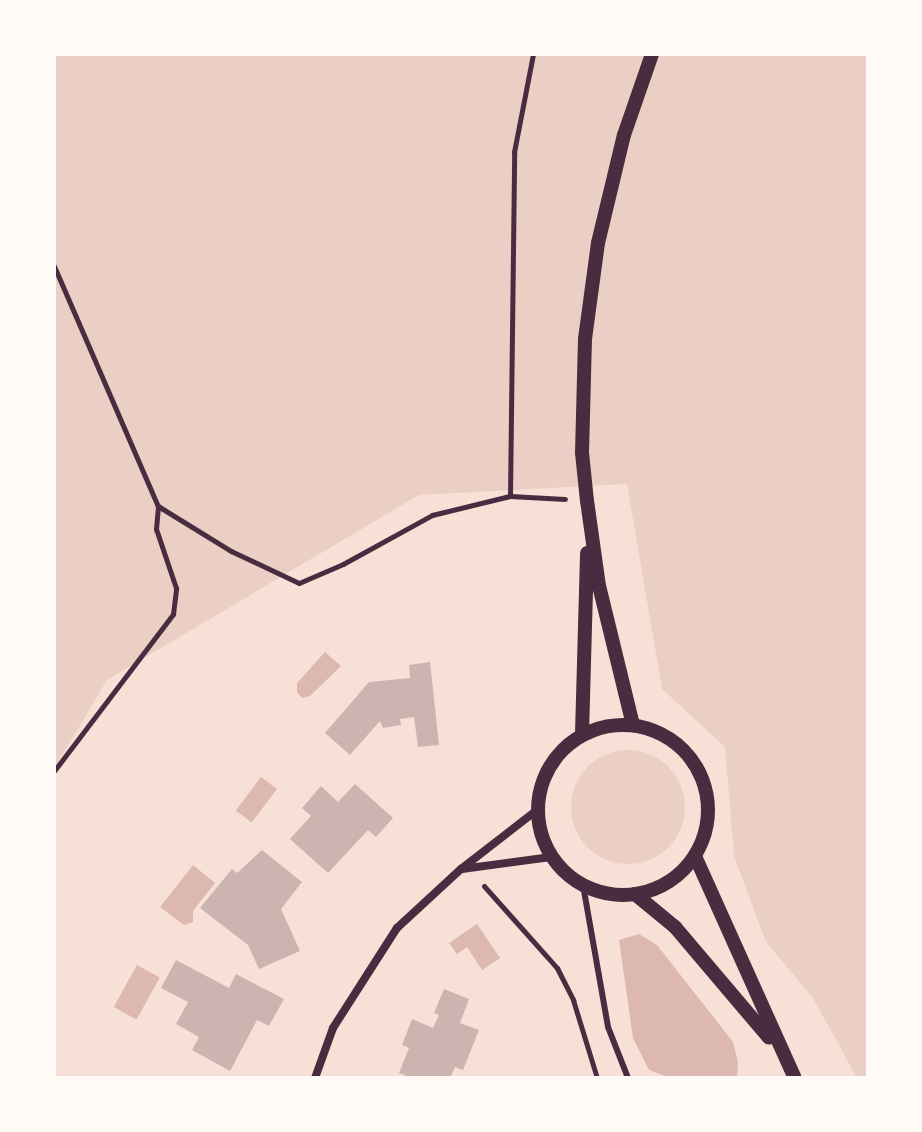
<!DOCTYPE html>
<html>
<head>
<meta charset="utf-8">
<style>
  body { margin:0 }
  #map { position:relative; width:922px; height:1132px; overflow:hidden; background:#f7e1d7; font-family:"Exo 2",sans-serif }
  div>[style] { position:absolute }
  .green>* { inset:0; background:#ebcfc5 }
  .round { border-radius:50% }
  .water>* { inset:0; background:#dcb8b0; transform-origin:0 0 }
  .building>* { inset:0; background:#ccb4b1 }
  .path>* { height:5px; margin:-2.5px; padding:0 2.5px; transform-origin:2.5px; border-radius:2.5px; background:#4a2c40 }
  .service>* { height:6px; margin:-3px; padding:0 3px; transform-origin:3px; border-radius:3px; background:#4a2c40 }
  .minor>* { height:8px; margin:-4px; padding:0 4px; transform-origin:4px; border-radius:4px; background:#4a2c40 }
  .tertiary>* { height:14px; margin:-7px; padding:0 7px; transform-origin:7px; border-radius:7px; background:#4a2c40 }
  .tertiary>.ring { margin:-7px; padding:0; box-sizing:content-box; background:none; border:14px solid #4a2c40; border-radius:50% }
  span { translate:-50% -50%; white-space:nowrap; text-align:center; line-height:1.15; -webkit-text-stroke:7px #fffaf5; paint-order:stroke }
  .frame { position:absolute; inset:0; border:56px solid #fffaf5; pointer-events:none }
</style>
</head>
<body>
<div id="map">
  <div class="green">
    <i style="clip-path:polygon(54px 54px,868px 54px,868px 1078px,857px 1078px,813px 998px,766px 942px,734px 856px,725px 747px,662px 689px,627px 484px,419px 495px,107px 680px,54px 769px)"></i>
    <i class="round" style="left:571px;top:750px;width:114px;height:114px"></i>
  </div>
  <div class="water">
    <i style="clip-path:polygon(325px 652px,341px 666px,310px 696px,302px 698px,297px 692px,297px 683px)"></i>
    <i style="left:261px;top:777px;width:20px;height:42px;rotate:37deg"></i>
    <i style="clip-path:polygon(193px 865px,215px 883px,193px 911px,193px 922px,184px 925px,160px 907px)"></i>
    <i style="clip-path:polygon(477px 924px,500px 958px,482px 970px,467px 947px,457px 954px,449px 943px)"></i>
    <i style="clip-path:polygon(639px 934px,657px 945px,733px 1042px,738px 1062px,737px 1078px,670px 1078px,649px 1070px,633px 1038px,619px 940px)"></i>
    <i style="left:137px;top:965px;width:26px;height:48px;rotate:29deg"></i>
  </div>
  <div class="building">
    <i style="clip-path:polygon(430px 662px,439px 745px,418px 747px,414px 717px,400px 719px,401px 725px,383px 728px,380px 721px,350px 755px,325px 733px,369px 682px,410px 678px,409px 665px)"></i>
    <i style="clip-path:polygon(355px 784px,393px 818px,376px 837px,368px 830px,328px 873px,290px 839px,311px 816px,302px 808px,321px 786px,338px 802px)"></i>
    <i style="clip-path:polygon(262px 850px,302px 882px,281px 909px,300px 951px,259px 969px,248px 945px,200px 908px,232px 869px,237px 873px)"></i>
    <i style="clip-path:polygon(176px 960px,229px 988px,236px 974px,284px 999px,269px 1026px,257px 1020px,230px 1071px,192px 1050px,199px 1037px,176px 1024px,188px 1002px,161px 988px)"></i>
    <i style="clip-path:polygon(444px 989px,469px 999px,460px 1023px,479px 1030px,463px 1070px,455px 1067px,450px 1078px,411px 1078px,399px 1073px,409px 1048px,402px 1045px,412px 1019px,433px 1028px,439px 1015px,434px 1013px)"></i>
  </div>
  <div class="path">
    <i style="left:54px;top:266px;width:262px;rotate:66.6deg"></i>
    <i style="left:158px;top:506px;width:86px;rotate:31.7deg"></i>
    <i style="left:231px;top:551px;width:75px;rotate:25.2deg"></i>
    <i style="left:299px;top:583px;width:48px;rotate:-23.4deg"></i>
    <i style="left:343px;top:564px;width:102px;rotate:-28.8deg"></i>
    <i style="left:432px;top:515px;width:80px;rotate:-13.7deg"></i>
    <i style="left:510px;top:496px;width:55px;rotate:3.1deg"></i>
    <i style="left:510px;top:496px;width:344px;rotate:-89.3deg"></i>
    <i style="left:514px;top:152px;width:100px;rotate:-79deg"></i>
    <i style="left:54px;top:771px;width:197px;rotate:-52.8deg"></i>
    <i style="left:173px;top:614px;width:26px;rotate:-83deg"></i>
    <i style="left:176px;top:588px;width:62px;rotate:-108.7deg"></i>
    <i style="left:156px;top:529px;width:23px;rotate:-85deg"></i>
    <i style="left:484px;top:886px;width:110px;rotate:48.3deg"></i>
    <i style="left:557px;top:968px;width:36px;rotate:63deg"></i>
    <i style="left:573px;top:1000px;width:82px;rotate:72.9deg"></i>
  </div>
  <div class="service">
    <i style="left:583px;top:885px;width:144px;rotate:80deg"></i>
    <i style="left:608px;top:1027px;width:55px;rotate:68.6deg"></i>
  </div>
  <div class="minor">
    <i style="left:462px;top:869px;width:90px;rotate:-7.7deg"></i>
    <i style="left:315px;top:1078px;width:53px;rotate:-70.2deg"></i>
    <i style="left:333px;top:1028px;width:119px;rotate:-57.4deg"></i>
    <i style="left:397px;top:928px;width:87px;rotate:-42.7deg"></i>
    <i style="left:461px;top:869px;width:96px;rotate:-37.8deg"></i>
  </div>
  <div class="tertiary">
    <i style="left:633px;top:725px;width:143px;rotate:-103.7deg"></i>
    <i style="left:599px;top:586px;width:86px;rotate:-98deg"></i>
    <i style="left:587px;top:501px;width:48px;rotate:-95.9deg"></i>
    <i style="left:582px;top:453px;width:114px;rotate:-88.5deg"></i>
    <i style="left:585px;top:339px;width:97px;rotate:-82.3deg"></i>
    <i style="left:598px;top:243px;width:111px;rotate:-76.5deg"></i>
    <i style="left:624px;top:135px;width:86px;rotate:-70.9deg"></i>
    <i class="ring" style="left:538px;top:725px;width:156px;height:156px"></i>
    <i style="left:582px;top:734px;width:181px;rotate:-88.4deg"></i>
    <i style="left:695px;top:856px;width:243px;rotate:65.8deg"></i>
    <i style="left:635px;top:894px;width:52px;rotate:39.5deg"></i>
    <i style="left:675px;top:927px;width:145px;rotate:49.7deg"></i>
  </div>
  <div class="frame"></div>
</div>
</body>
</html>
